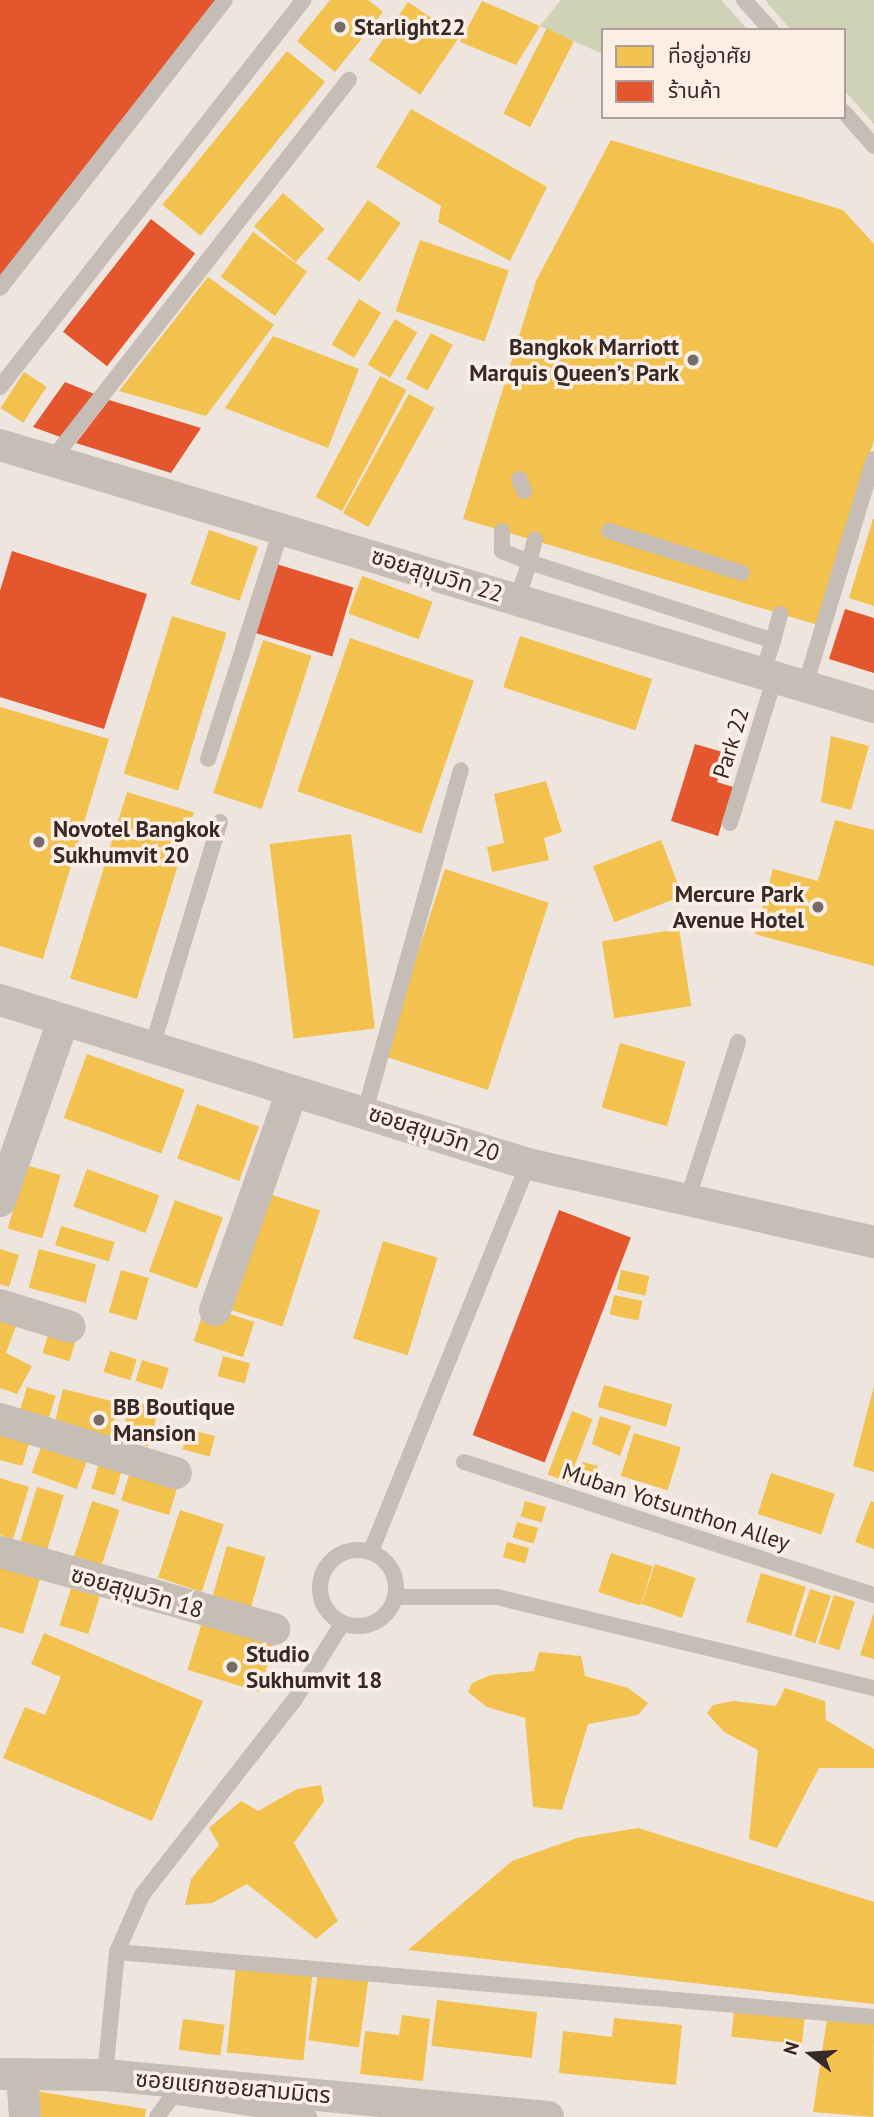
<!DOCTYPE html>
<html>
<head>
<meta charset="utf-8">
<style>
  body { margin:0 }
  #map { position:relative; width:874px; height:2117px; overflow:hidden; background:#ede5de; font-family:"PT Sans","Noto Sans Thai",sans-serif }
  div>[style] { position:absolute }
  .green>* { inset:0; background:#d0d2b7 }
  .homes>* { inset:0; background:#f2c14e; transform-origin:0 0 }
  .shops>* { inset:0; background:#e4572e; transform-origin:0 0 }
  .lane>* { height:16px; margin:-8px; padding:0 8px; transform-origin:8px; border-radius:8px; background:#c6bdb7 }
  .lane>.ring { margin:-8px; padding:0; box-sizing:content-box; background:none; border:16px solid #c6bdb7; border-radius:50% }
  .street>* { height:32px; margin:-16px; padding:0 16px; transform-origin:16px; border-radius:16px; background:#c6bdb7 }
  .dots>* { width:19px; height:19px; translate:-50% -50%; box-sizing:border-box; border:4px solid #fbeee5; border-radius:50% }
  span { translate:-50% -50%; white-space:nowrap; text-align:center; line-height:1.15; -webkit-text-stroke:7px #fbeee5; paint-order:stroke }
  .poi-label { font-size:23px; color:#362926; font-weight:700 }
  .left { translate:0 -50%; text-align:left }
  .right { translate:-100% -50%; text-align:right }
  .street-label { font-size:23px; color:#362926 }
  .legend { position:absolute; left:601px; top:28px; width:245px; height:91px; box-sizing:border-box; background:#fbeee5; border:2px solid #ac9f99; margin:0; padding:9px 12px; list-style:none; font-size:21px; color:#362926 }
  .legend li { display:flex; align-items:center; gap:14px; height:35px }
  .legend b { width:35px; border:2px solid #ac9f99 }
  .north { position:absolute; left:776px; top:2019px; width:70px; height:70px; -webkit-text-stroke:5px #fbeee5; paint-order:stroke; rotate:287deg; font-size:19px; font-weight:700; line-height:28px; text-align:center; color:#362926 }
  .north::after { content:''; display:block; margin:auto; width:24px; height:32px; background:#362926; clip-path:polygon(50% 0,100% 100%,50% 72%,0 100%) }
</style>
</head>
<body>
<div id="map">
  <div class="green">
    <i style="clip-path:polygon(561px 0,721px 0,748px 30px,603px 30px,603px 54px,540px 26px)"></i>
    <i style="clip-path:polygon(765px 0,874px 0,874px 124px,844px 90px,844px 30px,791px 30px)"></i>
  </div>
  <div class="homes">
    <i style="clip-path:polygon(330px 0,368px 0,383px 12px,335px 72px,297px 41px)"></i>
    <i style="clip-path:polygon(482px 1px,540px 26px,516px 65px,460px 42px)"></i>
    <i style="left:408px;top:2px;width:62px;height:70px;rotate:34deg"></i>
    <i style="left:547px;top:28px;width:30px;height:96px;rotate:27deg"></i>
    <i style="left:287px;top:51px;width:49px;height:198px;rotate:39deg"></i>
    <i style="clip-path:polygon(411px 109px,547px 187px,510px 261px,438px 222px,441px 206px,376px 167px)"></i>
    <i style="clip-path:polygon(611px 140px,843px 210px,874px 244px,874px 440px,818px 625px,463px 519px,536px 281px)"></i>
    <i style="left:283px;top:193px;width:55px;height:44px;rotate:41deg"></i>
    <i style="left:368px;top:200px;width:40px;height:72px;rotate:35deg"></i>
    <i style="left:253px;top:232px;width:67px;height:55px;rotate:36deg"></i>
    <i style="left:420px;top:240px;width:94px;height:75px;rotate:19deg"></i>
    <i style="clip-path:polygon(208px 277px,274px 325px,206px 416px,119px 391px)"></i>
    <i style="left:359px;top:299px;width:26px;height:53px;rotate:31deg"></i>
    <i style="left:395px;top:319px;width:26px;height:53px;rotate:31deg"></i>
    <i style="left:431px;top:333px;width:25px;height:52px;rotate:29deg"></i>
    <i style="clip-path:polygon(273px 336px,359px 369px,328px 448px,225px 408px)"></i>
    <i style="left:24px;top:372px;width:27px;height:43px;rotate:33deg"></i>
    <i style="left:380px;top:376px;width:30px;height:137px;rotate:28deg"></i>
    <i style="left:409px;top:394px;width:29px;height:136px;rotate:29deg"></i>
    <i style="clip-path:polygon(873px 519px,874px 519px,874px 606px,849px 598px)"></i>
    <i style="left:209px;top:530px;width:52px;height:57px;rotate:19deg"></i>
    <i style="left:362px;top:576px;width:75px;height:40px;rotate:20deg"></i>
    <i style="left:172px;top:616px;width:57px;height:165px;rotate:17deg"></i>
    <i style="left:520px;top:636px;width:139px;height:54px;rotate:18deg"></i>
    <i style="left:350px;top:638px;width:131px;height:162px;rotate:19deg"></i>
    <i style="left:263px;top:640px;width:51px;height:161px;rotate:18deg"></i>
    <i style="clip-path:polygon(0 707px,109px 739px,43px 959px,0 946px)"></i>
    <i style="clip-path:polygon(831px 736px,869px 746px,851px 810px,821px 802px)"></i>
    <i style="clip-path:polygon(546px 781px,562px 832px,544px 838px,549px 860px,492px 872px,487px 847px,504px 843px,494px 794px)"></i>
    <i style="left:127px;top:792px;width:70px;height:195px;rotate:17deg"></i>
    <i style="clip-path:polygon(835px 820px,874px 830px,874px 966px,755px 934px,773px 869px,818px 881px)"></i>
    <i style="left:351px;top:834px;width:196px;height:82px;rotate:83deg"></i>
    <i style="left:661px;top:840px;width:60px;height:73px;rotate:69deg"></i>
    <i style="left:445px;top:869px;width:109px;height:197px;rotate:18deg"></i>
    <i style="left:679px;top:929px;width:78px;height:78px;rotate:81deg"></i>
    <i style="left:620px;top:1043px;width:68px;height:67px;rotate:16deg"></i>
    <i style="left:87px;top:1054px;width:104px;height:68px;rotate:20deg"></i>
    <i style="left:197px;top:1104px;width:66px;height:58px;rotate:20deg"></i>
    <i style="left:26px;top:1165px;width:36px;height:66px;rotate:16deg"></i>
    <i style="left:87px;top:1169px;width:77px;height:40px;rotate:20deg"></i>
    <i style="left:263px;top:1192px;width:60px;height:122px;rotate:18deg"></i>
    <i style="left:175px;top:1200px;width:51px;height:76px;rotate:20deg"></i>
    <i style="left:61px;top:1226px;width:56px;height:20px;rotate:17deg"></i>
    <i style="left:383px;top:1241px;width:57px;height:102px;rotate:17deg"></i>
    <i style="clip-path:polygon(0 1249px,19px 1255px,9px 1287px,0 1284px)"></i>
    <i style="left:39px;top:1249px;width:59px;height:40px;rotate:15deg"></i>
    <i style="left:121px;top:1270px;width:29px;height:44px;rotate:16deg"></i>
    <i style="left:621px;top:1270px;width:29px;height:20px;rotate:12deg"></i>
    <i style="left:614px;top:1295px;width:29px;height:20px;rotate:12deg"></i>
    <i style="left:205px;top:1306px;width:52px;height:37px;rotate:18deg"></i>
    <i style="clip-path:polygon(0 1312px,21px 1312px,6px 1353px,32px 1366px,17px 1394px,0 1388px)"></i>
    <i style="left:49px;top:1332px;width:28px;height:22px;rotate:17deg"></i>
    <i style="left:110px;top:1351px;width:28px;height:22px;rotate:17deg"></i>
    <i style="left:223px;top:1356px;width:28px;height:21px;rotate:15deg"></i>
    <i style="left:142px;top:1360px;width:28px;height:22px;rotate:17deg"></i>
    <i style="left:604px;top:1385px;width:71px;height:23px;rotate:16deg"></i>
    <i style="clip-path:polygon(874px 1386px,874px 1472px,853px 1466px)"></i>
    <i style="left:27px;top:1387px;width:30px;height:33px;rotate:17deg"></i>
    <i style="left:63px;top:1389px;width:57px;height:41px;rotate:14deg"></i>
    <i style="left:131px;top:1401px;width:29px;height:39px;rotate:16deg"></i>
    <i style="left:572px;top:1411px;width:22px;height:68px;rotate:21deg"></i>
    <i style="clip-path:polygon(600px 1416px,631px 1426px,620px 1456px,592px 1444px)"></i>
    <i style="clip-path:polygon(0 1427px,31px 1437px,22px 1466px,0 1460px)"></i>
    <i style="left:188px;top:1429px;width:28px;height:21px;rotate:15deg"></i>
    <i style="left:634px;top:1433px;width:49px;height:45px;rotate:17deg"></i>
    <i style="left:45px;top:1436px;width:48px;height:39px;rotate:20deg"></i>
    <i style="left:101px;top:1457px;width:24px;height:33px;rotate:17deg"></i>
    <i style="clip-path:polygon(583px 1462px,598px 1466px,594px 1477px,580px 1472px)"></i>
    <i style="left:132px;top:1465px;width:50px;height:37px;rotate:17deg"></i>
    <i style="left:771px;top:1473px;width:67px;height:43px;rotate:18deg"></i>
    <i style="clip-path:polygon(0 1478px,29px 1487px,13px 1539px,0 1535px)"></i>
    <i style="left:37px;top:1487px;width:28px;height:64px;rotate:17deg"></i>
    <i style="left:92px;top:1501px;width:29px;height:65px;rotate:18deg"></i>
    <i style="left:525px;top:1501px;width:22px;height:16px;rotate:16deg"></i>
    <i style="clip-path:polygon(871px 1501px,874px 1502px,874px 1549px,855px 1542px)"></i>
    <i style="left:180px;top:1510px;width:46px;height:71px;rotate:18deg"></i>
    <i style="left:517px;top:1522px;width:22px;height:16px;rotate:16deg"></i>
    <i style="left:507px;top:1542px;width:23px;height:16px;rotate:15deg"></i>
    <i style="left:227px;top:1546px;width:40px;height:60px;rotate:16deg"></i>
    <i style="left:611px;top:1553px;width:44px;height:41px;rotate:18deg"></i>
    <i style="left:655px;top:1564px;width:43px;height:42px;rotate:19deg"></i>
    <i style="clip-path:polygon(0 1566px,40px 1579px,23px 1634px,0 1627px)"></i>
    <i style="left:761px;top:1573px;width:47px;height:51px;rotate:17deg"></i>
    <i style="left:71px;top:1588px;width:30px;height:39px;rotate:17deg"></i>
    <i style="left:810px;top:1589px;width:22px;height:50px;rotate:18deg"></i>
    <i style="left:834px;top:1595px;width:22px;height:51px;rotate:18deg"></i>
    <i style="clip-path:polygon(874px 1612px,874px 1659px,860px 1655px)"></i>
    <i style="left:203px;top:1619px;width:75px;height:53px;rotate:17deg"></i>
    <i style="clip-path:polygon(44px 1633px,203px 1701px,152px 1821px,3px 1758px,25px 1707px,45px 1715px,61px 1677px,31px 1664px)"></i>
    <i style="clip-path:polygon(539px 1652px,581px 1656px,585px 1676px,628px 1688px,648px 1703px,638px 1715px,588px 1724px,562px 1810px,533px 1807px,525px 1718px,487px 1707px,468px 1692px,472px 1683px,491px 1675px,534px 1671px)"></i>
    <i style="clip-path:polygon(785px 1688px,825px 1701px,826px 1720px,874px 1749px,874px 1768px,819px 1768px,777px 1848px,749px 1839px,758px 1750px,724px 1732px,707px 1713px,713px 1705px,733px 1701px,776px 1706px)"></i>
    <i style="clip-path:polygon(321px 1785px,324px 1801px,294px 1843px,338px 1921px,316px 1939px,247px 1884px,212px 1903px,185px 1905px,191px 1879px,219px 1845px,209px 1828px,241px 1801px,258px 1811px,297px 1789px)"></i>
    <i style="clip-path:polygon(638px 1828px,874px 1902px,874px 2004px,408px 1950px,512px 1861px,577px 1838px)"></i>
    <i style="left:236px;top:1965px;width:77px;height:88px;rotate:6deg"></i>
    <i style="left:318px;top:1972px;width:51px;height:69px;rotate:8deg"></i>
    <i style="left:437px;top:2000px;width:101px;height:46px;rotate:7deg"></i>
    <i style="left:734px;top:2011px;width:71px;height:26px;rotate:6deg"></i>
    <i style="clip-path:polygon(402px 2015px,430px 2019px,423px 2081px,360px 2074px,365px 2031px,399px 2035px)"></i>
    <i style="clip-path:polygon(614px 2018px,682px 2025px,676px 2085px,559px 2073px,563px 2031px,612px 2037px)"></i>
    <i style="left:183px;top:2019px;width:42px;height:31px;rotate:8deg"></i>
    <i style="clip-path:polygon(827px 2019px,874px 2025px,873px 2117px,813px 2112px)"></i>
    <i style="clip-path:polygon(35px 2091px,146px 2109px,145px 2117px,31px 2117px)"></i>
  </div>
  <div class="shops">
    <i style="clip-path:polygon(0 0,216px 0,0 279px)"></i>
    <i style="left:151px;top:219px;width:56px;height:143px;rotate:38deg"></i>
    <i style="clip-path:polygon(65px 382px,97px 395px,63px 438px,33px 427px)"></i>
    <i style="clip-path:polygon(109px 400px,201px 428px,171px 473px,76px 443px)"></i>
    <i style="clip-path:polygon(12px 551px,147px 594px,104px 729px,0 697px,0 591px)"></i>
    <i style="left:273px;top:563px;width:84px;height:72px;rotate:17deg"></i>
    <i style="clip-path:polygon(845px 609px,874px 618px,874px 673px,829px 659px)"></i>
    <i style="clip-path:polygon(695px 744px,726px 753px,717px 782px,733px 787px,718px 836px,671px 821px)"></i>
    <i style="left:559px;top:1210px;width:77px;height:241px;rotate:21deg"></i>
  </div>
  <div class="lane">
    <i style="left:744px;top:0;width:40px;rotate:48deg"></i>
    <i style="left:844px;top:112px;width:45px;rotate:48.6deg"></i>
    <i style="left:0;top:288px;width:365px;rotate:-52deg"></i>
    <i style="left:0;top:387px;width:492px;rotate:-51.9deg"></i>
    <i style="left:51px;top:461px;width:484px;rotate:-52deg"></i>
    <i style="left:519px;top:479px;width:13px;rotate:67deg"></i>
    <i style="left:502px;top:531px;width:20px;rotate:90deg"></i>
    <i style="left:502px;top:551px;width:29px;rotate:22deg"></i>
    <i style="left:529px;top:562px;width:23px;rotate:-75deg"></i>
    <i style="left:609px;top:531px;width:139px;rotate:17.5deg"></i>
    <i style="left:517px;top:600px;width:40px;rotate:-72deg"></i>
    <i style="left:529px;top:562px;width:256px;rotate:17.9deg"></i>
    <i style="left:773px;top:641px;width:35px;rotate:108deg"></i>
    <i style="left:773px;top:641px;width:28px;rotate:-75deg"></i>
    <i style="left:805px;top:686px;width:237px;rotate:-73.1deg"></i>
    <i style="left:208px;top:759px;width:244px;rotate:-72.3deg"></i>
    <i style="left:730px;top:823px;width:153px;rotate:-72.9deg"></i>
    <i style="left:152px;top:1047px;width:235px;rotate:-73.2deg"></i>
    <i style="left:365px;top:1111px;width:354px;rotate:-74.3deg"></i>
    <i style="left:688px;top:1198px;width:164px;rotate:-72.2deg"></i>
    <i style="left:464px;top:1462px;width:431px;rotate:18deg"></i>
    <i class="ring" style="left:320px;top:1550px;width:60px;height:60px"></i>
    <i style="left:371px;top:1551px;width:418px;rotate:-67.9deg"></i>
    <i style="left:395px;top:1597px;width:102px"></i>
    <i style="left:497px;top:1597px;width:388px;rotate:13.6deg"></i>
    <i style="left:117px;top:1952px;width:760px;rotate:4.91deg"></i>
    <i style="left:105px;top:2075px;width:124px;rotate:-84.4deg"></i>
    <i style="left:117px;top:1952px;width:62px;rotate:-66.3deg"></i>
    <i style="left:142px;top:1895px;width:249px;rotate:-52deg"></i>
    <i style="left:295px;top:1699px;width:89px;rotate:-57.9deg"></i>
    <i style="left:157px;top:2117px;width:26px;rotate:-54deg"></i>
    <i style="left:172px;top:2096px;width:139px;rotate:8.7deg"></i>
  </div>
  <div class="street">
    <i style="left:0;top:445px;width:912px;rotate:16.69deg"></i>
    <i style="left:0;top:1000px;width:553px;rotate:17.26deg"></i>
    <i style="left:528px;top:1164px;width:355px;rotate:12.7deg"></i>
    <i style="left:0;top:1201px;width:191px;rotate:-70.7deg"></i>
    <i style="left:0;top:1305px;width:73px;rotate:17.4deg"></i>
    <i style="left:215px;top:1310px;width:232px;rotate:-70.6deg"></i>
    <i style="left:0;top:1419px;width:184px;rotate:17.1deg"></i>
    <i style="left:0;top:1552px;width:285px;rotate:15.7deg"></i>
    <i style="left:0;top:2074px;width:105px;rotate:0.5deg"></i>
    <i style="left:105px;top:2075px;width:445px;rotate:5.4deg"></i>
    <i style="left:22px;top:2075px;width:42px;rotate:85.9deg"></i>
  </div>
  <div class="dots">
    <i style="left:340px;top:27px;background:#766b66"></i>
    <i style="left:693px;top:360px;background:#766b66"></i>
    <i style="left:39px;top:842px;background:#766b66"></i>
    <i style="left:818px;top:907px;background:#766b66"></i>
    <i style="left:99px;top:1420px;background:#766b66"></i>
    <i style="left:232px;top:1667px;background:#766b66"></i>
  </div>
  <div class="poi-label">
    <span class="left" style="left:354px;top:27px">Starlight22</span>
    <span class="right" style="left:679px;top:360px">Bangkok Marriott<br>Marquis Queen’s Park</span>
    <span class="left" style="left:53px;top:842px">Novotel Bangkok<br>Sukhumvit 20</span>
    <span class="right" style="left:804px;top:907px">Mercure Park<br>Avenue Hotel</span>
    <span class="left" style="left:113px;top:1420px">BB Boutique<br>Mansion</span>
    <span class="left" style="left:246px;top:1667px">Studio<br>Sukhumvit 18</span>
  </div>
  <div class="street-label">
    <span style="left:437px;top:575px;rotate:17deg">ซอยสุขุมวิท 22</span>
    <span style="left:731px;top:743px;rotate:-73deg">Park 22</span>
    <span style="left:434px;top:1133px;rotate:18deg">ซอยสุขุมวิท 20</span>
    <span style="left:676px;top:1507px;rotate:18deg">Muban Yotsunthon Alley</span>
    <span style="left:137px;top:1592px;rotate:16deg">ซอยสุขุมวิท 18</span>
    <span style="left:233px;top:2087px;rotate:5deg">ซอยแยกซอยสามมิตร</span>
  </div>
  <ul class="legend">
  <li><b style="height:19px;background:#f2c14e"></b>ที่อยู่อาศัย</li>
  <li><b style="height:19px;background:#e4572e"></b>ร้านค้า</li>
  </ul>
  <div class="north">N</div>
</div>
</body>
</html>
